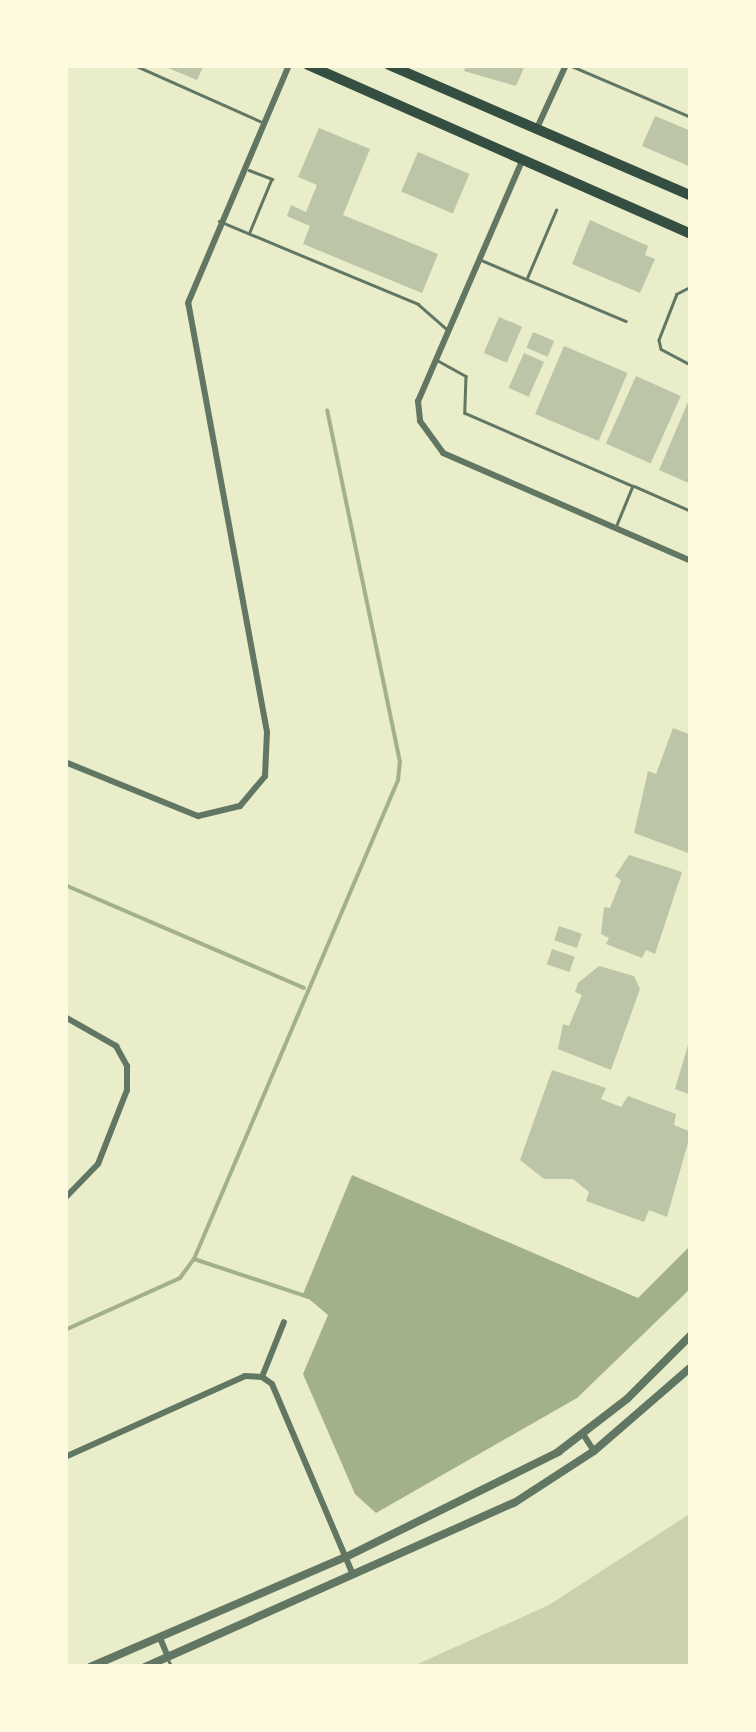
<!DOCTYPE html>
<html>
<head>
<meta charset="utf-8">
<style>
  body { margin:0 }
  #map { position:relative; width:756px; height:1732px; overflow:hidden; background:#e9edc9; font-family:"Alegreya Sans",sans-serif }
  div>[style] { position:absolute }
  .green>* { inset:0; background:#cad2ad }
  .water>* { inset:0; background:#a3b18a }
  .stream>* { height:4px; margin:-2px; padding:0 2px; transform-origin:2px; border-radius:2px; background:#a3b18a }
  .building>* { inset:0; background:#bcc5a7; transform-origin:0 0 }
  .service>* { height:2.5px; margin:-1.25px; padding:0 1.25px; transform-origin:1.25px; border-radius:1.25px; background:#617663 }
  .minor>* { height:6px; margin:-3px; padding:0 3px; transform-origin:3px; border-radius:3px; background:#617663 }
  .tertiary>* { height:8px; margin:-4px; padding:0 4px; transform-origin:4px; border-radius:4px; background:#617663 }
  .primary>* { height:10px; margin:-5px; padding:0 5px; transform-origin:5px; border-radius:5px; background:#344e41 }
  span { translate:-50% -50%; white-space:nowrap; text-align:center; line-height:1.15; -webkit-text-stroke:8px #fefae0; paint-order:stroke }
  .frame { position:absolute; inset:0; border:68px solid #fefae0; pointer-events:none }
</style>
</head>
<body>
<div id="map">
  <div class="green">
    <i style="clip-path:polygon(691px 1513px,691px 1667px,411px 1667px,549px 1605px)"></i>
  </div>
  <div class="water">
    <i style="clip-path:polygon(352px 1175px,638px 1298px,691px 1245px,691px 1288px,577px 1398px,376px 1513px,355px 1494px,303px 1374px,328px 1315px,303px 1294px)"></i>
  </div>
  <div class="stream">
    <i style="left:65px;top:885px;width:260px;rotate:23.3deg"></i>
    <i style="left:194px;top:1259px;width:120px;rotate:18.4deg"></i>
    <i style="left:65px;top:1330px;width:126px;rotate:-24.3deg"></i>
    <i style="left:180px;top:1278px;width:24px;rotate:-54deg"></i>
    <i style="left:194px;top:1259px;width:521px;rotate:-66.93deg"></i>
    <i style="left:398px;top:780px;width:18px;rotate:-84deg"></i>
    <i style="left:400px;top:762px;width:359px;rotate:-101.7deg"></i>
  </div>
  <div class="building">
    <i style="clip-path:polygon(161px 65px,204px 65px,197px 80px)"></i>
    <i style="clip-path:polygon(467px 65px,525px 65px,516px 86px,464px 71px)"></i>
    <i style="clip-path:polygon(655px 116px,691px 131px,691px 167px,642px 146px)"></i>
    <i style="clip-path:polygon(319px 128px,370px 149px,343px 215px,438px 254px,422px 293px,303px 244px,310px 226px,287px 216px,291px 205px,306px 212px,317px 185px,298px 177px)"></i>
    <i style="left:418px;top:152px;width:56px;height:43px;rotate:23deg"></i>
    <i style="clip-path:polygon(590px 220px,648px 246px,645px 255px,655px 259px,640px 293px,572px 264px)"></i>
    <i style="left:499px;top:317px;width:25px;height:39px;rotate:23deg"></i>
    <i style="left:533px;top:332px;width:23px;height:17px;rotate:23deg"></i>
    <i style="left:564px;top:346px;width:69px;height:74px;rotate:23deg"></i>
    <i style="left:524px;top:353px;width:22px;height:38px;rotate:24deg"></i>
    <i style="left:636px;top:376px;width:49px;height:74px;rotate:24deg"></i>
    <i style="clip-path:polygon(691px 395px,691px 484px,659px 470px)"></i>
    <i style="clip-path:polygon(673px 728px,691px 735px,691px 854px,634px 833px,648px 771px,656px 774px)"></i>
    <i style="clip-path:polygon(629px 855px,682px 872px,655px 954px,646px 950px,642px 958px,606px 944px,609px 938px,601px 934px,604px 907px,610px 908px,621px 880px,615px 876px)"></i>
    <i style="left:559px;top:926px;width:24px;height:15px;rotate:19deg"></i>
    <i style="left:552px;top:949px;width:24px;height:16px;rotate:19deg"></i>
    <i style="clip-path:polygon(599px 966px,634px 976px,640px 989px,611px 1070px,558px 1049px,563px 1024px,569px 1026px,582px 995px,575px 992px,578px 983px)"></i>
    <i style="clip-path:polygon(688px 1045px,691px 1046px,691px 1095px,675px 1089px)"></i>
    <i style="clip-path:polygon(552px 1070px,606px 1088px,601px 1099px,621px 1107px,628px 1096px,676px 1114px,674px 1125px,691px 1132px,667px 1217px,649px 1210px,644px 1222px,586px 1201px,589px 1192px,573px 1179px,544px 1179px,520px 1160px)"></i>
  </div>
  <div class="service">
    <i style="left:134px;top:65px;width:138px;rotate:24deg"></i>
    <i style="left:569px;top:65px;width:133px;rotate:23.1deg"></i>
    <i style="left:249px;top:170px;width:25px;rotate:21deg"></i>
    <i style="left:272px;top:179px;width:57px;rotate:112.5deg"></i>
    <i style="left:219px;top:221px;width:216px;rotate:22.6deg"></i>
    <i style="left:418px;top:304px;width:37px;rotate:41deg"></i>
    <i style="left:481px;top:260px;width:157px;rotate:22.8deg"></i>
    <i style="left:527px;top:278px;width:74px;rotate:-66.9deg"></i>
    <i style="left:691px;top:287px;width:16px;rotate:153deg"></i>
    <i style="left:677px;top:294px;width:49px;rotate:111.4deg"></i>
    <i style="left:659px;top:340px;width:9px;rotate:77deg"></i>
    <i style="left:661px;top:349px;width:34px;rotate:28deg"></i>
    <i style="left:437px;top:360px;width:33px;rotate:29deg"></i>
    <i style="left:466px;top:376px;width:37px;rotate:92deg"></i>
    <i style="left:465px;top:413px;width:183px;rotate:23.5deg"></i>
    <i style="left:633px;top:486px;width:42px;rotate:112.3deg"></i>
    <i style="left:634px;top:486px;width:62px;rotate:23.7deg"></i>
    <i style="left:689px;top:713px;width:2px"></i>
    <i style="left:168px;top:1659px;width:9px;rotate:63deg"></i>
  </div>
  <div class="minor">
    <i style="left:537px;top:128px;width:69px;rotate:-65.3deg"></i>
    <i style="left:522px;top:161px;width:262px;rotate:113.4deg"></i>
    <i style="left:418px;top:401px;width:20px;rotate:84deg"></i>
    <i style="left:420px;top:421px;width:39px;rotate:54deg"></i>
    <i style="left:443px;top:453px;width:270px;rotate:23.5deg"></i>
    <i style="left:65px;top:762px;width:144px;rotate:22.1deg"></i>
    <i style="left:198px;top:816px;width:43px;rotate:-13.4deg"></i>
    <i style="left:240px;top:806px;width:39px;rotate:-50deg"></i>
    <i style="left:265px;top:776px;width:44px;rotate:-87.4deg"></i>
    <i style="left:267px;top:732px;width:436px;rotate:-100.4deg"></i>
    <i style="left:188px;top:303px;width:259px;rotate:-67deg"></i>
    <i style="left:65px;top:1017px;width:59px;rotate:29.6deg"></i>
    <i style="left:116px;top:1046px;width:23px;rotate:61deg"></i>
    <i style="left:127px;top:1066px;width:24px;rotate:90deg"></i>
    <i style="left:127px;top:1090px;width:79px;rotate:111.4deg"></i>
    <i style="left:98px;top:1164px;width:47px;rotate:134.1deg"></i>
    <i style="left:262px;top:1377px;width:12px;rotate:35deg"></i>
    <i style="left:272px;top:1384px;width:207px;rotate:67deg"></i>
    <i style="left:262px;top:1377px;width:59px;rotate:-68.2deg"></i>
    <i style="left:583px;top:1434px;width:20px;rotate:57deg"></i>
    <i style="left:65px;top:1457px;width:197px;rotate:-24.2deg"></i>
    <i style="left:245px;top:1376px;width:17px;rotate:3deg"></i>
    <i style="left:160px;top:1638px;width:21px;rotate:67deg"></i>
  </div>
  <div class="tertiary">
    <i style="left:90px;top:1667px;width:279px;rotate:-23.3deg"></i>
    <i style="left:346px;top:1557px;width:237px;rotate:-26.3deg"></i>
    <i style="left:558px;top:1452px;width:88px;rotate:-37.6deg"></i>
    <i style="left:628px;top:1398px;width:89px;rotate:-45deg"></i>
    <i style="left:145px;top:1667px;width:404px;rotate:-24deg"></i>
    <i style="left:514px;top:1503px;width:95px;rotate:-33deg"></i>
    <i style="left:594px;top:1451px;width:128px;rotate:-40.9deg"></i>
  </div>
  <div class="primary">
    <i style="left:308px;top:65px;width:419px;rotate:23.8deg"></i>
    <i style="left:389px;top:65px;width:329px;rotate:23.4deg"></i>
  </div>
  <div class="frame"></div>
</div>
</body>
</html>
